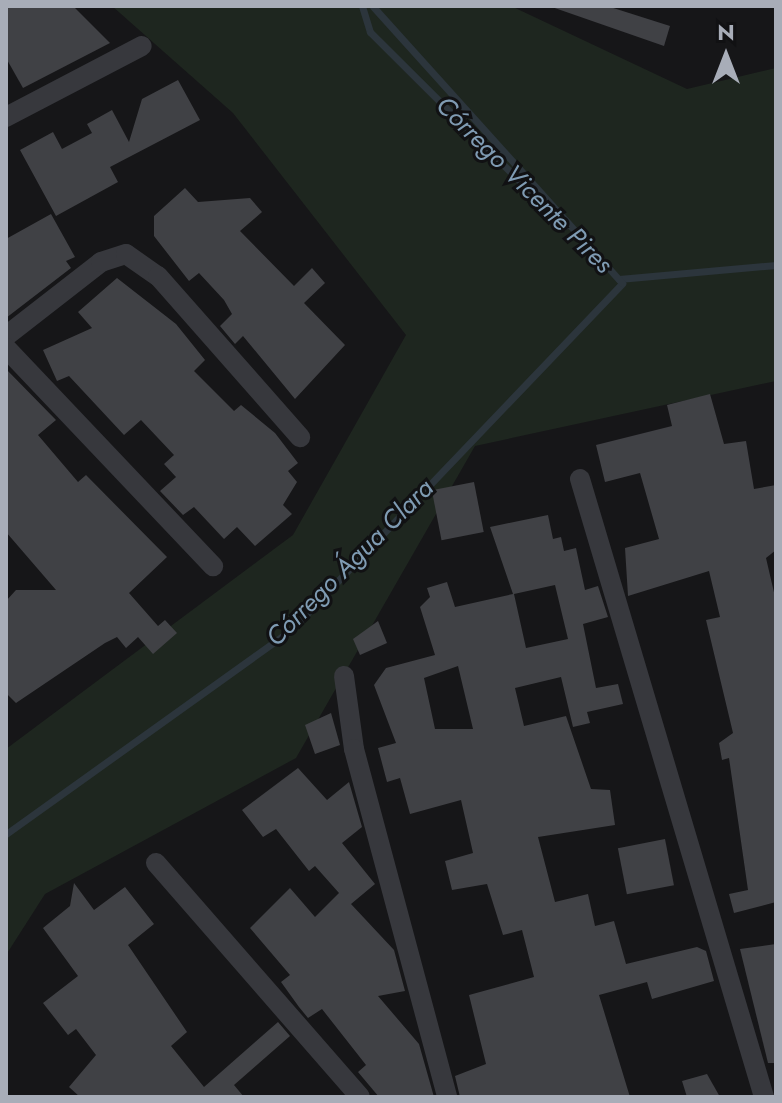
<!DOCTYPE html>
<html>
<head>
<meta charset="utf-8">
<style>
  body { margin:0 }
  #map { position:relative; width:782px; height:1103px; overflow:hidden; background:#161618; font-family:Jost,sans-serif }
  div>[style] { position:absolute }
  .green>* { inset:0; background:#1e261f }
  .stream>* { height:7px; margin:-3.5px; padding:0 3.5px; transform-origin:3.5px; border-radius:3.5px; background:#2c353c }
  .building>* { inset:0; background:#404145; transform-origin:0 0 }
  .minor>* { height:20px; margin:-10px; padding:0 10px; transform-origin:10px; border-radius:10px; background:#37383d }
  span { translate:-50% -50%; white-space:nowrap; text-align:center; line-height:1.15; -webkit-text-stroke:6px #111113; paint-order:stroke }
  .water-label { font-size:26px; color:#7f9bb3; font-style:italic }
  .frame { position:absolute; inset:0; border:8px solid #a8adb8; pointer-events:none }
  .north { position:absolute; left:686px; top:16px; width:80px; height:80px; -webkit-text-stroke:6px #111113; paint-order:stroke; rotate:0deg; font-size:22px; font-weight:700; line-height:32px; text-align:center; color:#a8adb8 }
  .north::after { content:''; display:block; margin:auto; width:28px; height:36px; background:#a8adb8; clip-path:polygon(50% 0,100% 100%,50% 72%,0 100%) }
</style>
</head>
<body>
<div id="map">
  <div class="green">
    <i style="clip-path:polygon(112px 6px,511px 6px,687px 89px,776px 68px,776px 381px,475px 446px,296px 758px,45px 894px,6px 955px,6px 749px,293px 535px,406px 335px,233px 113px)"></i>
  </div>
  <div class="stream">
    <i style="left:362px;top:6px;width:27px;rotate:73deg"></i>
    <i style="left:370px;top:32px;width:275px;rotate:44.9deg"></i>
    <i style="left:619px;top:279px;width:158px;rotate:-5.1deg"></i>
    <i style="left:6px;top:834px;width:349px;rotate:-35.6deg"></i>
    <i style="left:290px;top:631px;width:481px;rotate:-46.3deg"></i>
    <i style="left:622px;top:283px;width:372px;rotate:-132deg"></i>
  </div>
  <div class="building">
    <i style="clip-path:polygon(6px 6px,73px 6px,110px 43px,23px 88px,6px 58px)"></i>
    <i style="clip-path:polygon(549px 6px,607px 6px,670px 26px,664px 46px)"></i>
    <i style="clip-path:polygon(178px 80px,200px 120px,110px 167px,118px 182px,56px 216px,20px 150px,53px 132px,62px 149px,92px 133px,87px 124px,112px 110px,129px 142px,142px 99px)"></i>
    <i style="clip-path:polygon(185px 188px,198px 202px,250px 198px,262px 212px,240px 231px,294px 286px,312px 268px,325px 283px,304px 303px,345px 345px,295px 399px,243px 336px,235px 344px,220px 326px,232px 314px,224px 300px,199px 273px,189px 281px,154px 236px,154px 216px)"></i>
    <i style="clip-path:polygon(51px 214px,75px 257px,66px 261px,71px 268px,6px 318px,6px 239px)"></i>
    <i style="clip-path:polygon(117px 278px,176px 324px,205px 360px,194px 371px,234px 411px,241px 405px,275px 433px,298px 463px,288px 471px,297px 482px,283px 505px,292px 514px,255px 546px,237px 527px,224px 539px,194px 507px,183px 515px,160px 491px,176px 477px,164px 464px,174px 455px,141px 420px,124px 435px,69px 376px,57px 381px,43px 350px,92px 328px,78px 312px)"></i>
    <i style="clip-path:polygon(6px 369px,56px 420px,38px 435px,78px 482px,86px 475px,167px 557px,129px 593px,158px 626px,165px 620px,177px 633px,153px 654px,138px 637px,126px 648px,117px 637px,105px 643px,16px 703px,6px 693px,6px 601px,16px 590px,56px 590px,6px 532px)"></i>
    <i style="clip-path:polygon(710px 394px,724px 444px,746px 441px,754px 489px,776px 485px,776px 550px,766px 558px,776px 601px,776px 902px,734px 913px,729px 894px,748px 890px,729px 758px,722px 760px,719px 743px,733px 733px,706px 620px,720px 617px,709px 571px,628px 596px,625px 548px,659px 539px,640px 473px,605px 482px,596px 445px,672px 426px,667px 405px)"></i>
    <i style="left:474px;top:482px;width:51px;height:43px;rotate:79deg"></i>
    <i style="clip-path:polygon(evenodd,548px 515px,553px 539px,561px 537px,564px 551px,576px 548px,585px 590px,598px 586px,608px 617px,583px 624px,596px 688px,618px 684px,623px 704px,587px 712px,590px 723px,573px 727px,561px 677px,515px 688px,524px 726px,566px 716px,591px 789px,610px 790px,615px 825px,538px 837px,555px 902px,588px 894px,595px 926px,614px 921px,626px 964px,697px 947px,706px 951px,714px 981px,652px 999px,647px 982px,599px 995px,630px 1097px,460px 1097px,455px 1076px,486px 1064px,469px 995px,534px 977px,522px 930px,503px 935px,487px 884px,452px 890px,445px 861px,473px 853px,461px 800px,410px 814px,400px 778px,387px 782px,378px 748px,396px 743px,374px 685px,386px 668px,435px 655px,420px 607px,430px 597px,427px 588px,447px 582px,455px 607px,513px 594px,490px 527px,548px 515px,555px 585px,568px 639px,526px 648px,514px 594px,555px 585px,548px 515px,458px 666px,473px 729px,435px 729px,424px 678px,458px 666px)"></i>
    <i style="clip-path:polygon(378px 621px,387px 643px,360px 655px,353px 639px)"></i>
    <i style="clip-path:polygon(331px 713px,340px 745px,315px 754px,305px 725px)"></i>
    <i style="clip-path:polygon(298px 768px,327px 800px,349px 782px,362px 827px,342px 843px,375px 884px,351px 904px,394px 950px,405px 991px,378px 996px,419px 1044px,434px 1097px,379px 1097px,358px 1072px,366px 1065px,322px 1009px,308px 1018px,299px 1007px,281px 982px,290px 975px,250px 928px,290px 888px,315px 917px,339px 893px,315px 866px,309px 871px,276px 829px,263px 837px,242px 810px)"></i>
    <i style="left:665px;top:839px;width:47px;height:48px;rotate:79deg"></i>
    <i style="clip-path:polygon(74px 883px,94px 910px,125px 887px,154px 924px,128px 945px,187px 1032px,171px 1046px,204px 1087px,278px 1022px,290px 1036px,234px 1085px,244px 1097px,80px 1097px,69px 1087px,96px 1055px,76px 1029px,68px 1035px,43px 1003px,78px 976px,43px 928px,70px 906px)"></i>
    <i style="clip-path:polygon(776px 944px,776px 1063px,768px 1063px,740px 949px)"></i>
    <i style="clip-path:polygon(707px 1074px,720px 1097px,687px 1097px,682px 1081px)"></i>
  </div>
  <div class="minor">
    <i style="left:6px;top:117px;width:153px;rotate:-27.6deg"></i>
    <i style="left:6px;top:336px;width:120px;rotate:-37.9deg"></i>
    <i style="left:101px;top:262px;width:26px;rotate:-18deg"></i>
    <i style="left:126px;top:254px;width:39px;rotate:35deg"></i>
    <i style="left:158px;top:276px;width:215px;rotate:48.6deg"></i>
    <i style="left:6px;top:348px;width:301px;rotate:46.5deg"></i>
    <i style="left:580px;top:479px;width:645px;rotate:73.42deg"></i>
    <i style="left:344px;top:676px;width:74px;rotate:82.2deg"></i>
    <i style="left:354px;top:749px;width:360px;rotate:75deg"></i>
    <i style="left:156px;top:863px;width:310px;rotate:48.9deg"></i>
  </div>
  <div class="water-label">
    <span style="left:524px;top:185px;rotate:45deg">Córrego Vicente Pires</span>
    <span style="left:350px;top:563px;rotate:-45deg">Córrego Água Clara</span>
  </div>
  <div class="frame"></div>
  <div class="north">N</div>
</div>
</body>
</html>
